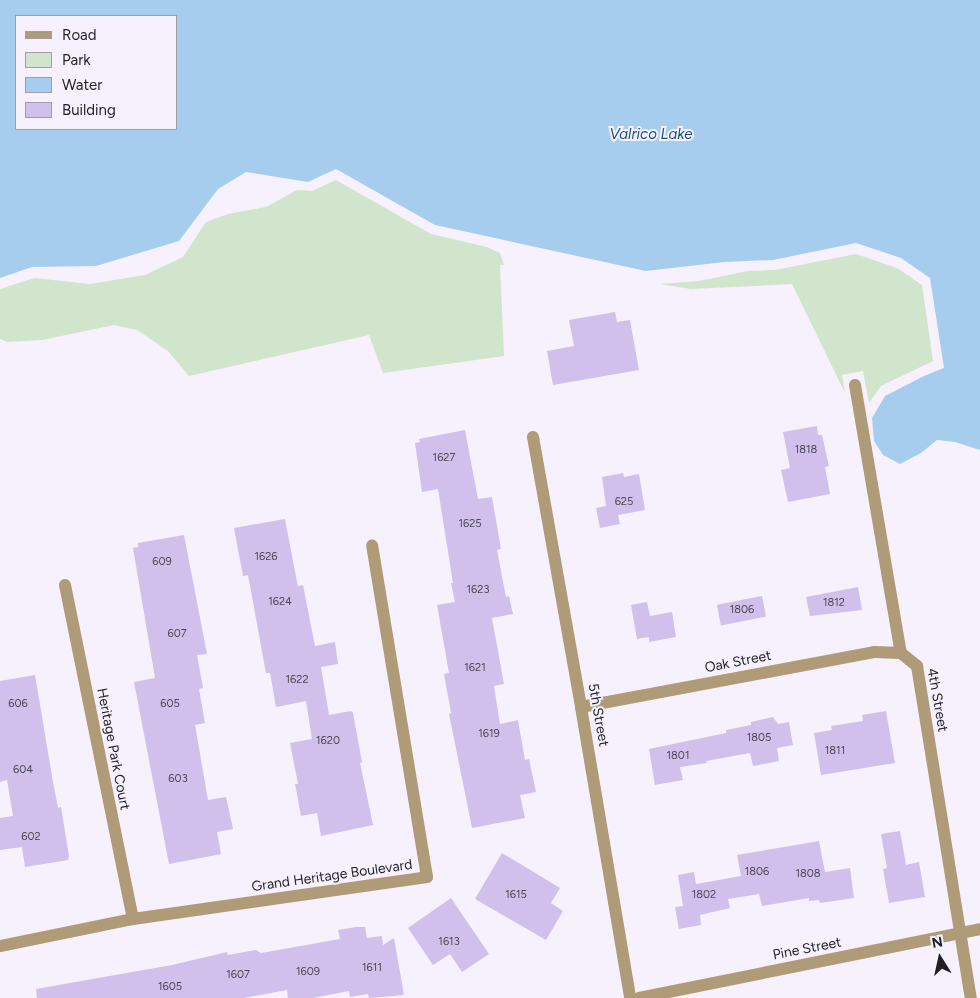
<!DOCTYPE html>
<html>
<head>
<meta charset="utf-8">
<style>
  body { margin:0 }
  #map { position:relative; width:980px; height:998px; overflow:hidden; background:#f6f1fd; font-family:Figtree,sans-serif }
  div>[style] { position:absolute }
  .green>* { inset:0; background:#d0e5cb }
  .water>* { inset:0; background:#a6cdee }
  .building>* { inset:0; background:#d1c0eb; transform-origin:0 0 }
  .minor>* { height:12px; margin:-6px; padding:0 6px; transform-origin:6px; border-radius:6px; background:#af9b77 }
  span { translate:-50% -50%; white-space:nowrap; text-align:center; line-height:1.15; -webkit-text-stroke:4px #f6f1fd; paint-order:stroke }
  .number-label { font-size:11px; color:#4d4755 }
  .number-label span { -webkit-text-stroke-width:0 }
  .street-label { font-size:14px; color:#211f23 }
  .water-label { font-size:15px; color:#14517c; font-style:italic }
  .legend { position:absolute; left:15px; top:15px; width:162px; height:115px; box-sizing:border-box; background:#f6f1fd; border:1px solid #a19da6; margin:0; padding:6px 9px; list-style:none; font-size:15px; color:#211f23 }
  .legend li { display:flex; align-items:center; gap:10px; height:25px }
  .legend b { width:25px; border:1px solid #a19da6 }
  .north { position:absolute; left:915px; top:933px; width:50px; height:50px; -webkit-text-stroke:4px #f6f1fd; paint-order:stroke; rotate:350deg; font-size:14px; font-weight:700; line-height:20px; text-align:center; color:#211f23 }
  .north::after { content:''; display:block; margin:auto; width:18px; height:22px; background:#211f23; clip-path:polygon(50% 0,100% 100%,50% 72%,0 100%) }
</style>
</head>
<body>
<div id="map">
  <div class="green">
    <i style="clip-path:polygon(336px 180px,431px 234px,487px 247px,500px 253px,504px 265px,500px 265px,504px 356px,383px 373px,369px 335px,189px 376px,168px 351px,137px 330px,114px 325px,42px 340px,7px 342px,0 339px,0 289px,34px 278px,90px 284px,145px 275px,183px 257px,206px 222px,228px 214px,266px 207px,297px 190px,312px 191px)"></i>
    <i style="clip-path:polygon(856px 254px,897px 268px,922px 285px,933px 361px,881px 386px,869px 403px,863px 371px,842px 375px,845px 393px,792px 284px,691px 289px,660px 284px,699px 281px,748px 271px,775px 270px)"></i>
  </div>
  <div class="water">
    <i style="clip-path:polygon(evenodd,0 0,980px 0,980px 450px,955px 442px,937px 440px,921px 453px,900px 464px,883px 455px,874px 441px,872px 418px,885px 396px,924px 376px,944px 368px,930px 278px,901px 258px,856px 243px,773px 260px,724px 262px,646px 271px,435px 225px,336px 169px,308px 182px,246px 172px,218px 189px,179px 241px,96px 266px,32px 267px,0 278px,0 0,16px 16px,176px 16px,176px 129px,16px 129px,16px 16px)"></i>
  </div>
  <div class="building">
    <i style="clip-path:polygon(615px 312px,617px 322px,630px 320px,639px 370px,553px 385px,547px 351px,574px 346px,569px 320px)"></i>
    <i style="clip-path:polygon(817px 426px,818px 435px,822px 435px,829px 466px,825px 467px,830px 494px,788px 502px,781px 470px,790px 468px,783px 432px)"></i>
    <i style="clip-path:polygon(465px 430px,478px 499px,492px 497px,501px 549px,497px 550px,506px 597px,509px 596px,513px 614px,492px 618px,504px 684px,494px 686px,500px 724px,518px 720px,525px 760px,529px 759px,536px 792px,520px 795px,525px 818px,472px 828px,449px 714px,451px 713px,444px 674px,449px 673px,437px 605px,455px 602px,451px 583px,453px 583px,438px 489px,422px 492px,415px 443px,420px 442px,419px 439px)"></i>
    <i style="clip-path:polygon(623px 473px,624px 477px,639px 474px,645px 510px,618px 515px,620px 524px,600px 528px,596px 508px,606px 506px,602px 477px)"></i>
    <i style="clip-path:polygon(285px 519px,297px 582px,298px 586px,303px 585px,315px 646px,335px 642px,338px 664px,321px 667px,329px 715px,351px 711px,353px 713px,362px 762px,360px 763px,373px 825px,321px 836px,317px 813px,301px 816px,295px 784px,298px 784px,290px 743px,312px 739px,306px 701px,276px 707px,270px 673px,266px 673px,248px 575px,243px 576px,234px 528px)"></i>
    <i style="clip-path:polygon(184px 535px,207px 654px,197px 655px,203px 688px,199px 689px,205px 723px,195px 725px,208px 800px,226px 797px,233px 829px,217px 832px,221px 854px,169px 864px,134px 682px,155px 678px,133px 548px,138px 547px,138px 543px)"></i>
    <i style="clip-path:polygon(858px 587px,862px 610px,810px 616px,806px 597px)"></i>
    <i style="left:762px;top:596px;width:21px;height:46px;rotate:79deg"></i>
    <i style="clip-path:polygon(647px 602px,650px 616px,672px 612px,676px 637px,649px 642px,649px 637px,637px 639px,631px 605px)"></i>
    <i style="clip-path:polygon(35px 675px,53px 782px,58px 808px,61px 807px,69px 856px,68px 860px,25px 867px,22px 847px,0 850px,0 818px,13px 816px,7px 780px,0 782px,0 681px)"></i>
    <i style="clip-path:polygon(886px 711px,895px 763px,821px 775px,814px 733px,832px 730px,831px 726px,863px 721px,862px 715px)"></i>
    <i style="clip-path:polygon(773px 717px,778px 724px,789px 722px,793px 745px,777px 748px,779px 761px,753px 766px,750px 753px,706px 761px,707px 763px,680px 767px,683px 780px,655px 785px,649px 749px,726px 733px,726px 730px,751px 725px,751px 722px)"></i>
    <i style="clip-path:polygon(900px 831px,906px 865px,919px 862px,925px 897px,889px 903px,883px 869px,887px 868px,881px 834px)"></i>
    <i style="clip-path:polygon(819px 841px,825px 872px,850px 868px,854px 898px,820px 903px,819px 900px,809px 901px,809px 898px,762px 906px,759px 894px,728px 899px,730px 908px,700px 915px,701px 925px,679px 929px,675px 907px,683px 906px,678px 875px,694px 872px,696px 884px,741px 876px,737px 855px)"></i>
    <i style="clip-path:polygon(502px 853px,560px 888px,551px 903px,563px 911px,546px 940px,475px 899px)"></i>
    <i style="clip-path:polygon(451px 898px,489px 954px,462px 972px,450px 954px,433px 965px,408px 928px)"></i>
    <i style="clip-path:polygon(356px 927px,365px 927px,367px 938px,382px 936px,383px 945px,394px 938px,404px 995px,369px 998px,368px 994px,350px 997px,349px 991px,313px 998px,288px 998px,287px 990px,244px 998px,37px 998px,36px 989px,172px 965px,227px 952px,228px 955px,256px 950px,261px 953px,340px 939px,338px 930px)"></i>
  </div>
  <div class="minor">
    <i style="left:855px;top:385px;width:272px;rotate:80.3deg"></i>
    <i style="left:901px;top:653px;width:21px;rotate:39deg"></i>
    <i style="left:917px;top:666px;width:336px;rotate:80.8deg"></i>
    <i style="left:533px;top:437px;width:274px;rotate:79.9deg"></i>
    <i style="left:581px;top:707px;width:295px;rotate:80.4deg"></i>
    <i style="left:65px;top:585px;width:341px;rotate:78.5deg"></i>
    <i style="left:581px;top:707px;width:298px;rotate:-10.6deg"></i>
    <i style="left:874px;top:652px;width:27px;rotate:2deg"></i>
    <i style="left:0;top:946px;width:136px;rotate:-11.5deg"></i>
    <i style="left:133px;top:919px;width:297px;rotate:-8.1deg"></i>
    <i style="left:427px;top:877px;width:336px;rotate:-99.4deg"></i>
    <i style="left:639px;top:998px;width:348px;rotate:-11.4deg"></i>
  </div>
  <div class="number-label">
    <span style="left:806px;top:450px">1818</span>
    <span style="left:444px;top:458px">1627</span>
    <span style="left:624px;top:502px">625</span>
    <span style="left:470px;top:524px">1625</span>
    <span style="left:266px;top:557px">1626</span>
    <span style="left:162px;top:562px">609</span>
    <span style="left:478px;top:590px">1623</span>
    <span style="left:280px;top:602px">1624</span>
    <span style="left:834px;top:603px">1812</span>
    <span style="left:742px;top:610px">1806</span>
    <span style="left:177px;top:634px">607</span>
    <span style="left:475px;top:668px">1621</span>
    <span style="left:297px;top:680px">1622</span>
    <span style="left:18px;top:704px">606</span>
    <span style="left:170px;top:704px">605</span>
    <span style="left:489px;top:734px">1619</span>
    <span style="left:759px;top:738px">1805</span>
    <span style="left:328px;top:741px">1620</span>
    <span style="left:835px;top:751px">1811</span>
    <span style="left:678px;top:756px">1801</span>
    <span style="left:23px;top:770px">604</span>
    <span style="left:178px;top:779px">603</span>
    <span style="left:31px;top:837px">602</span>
    <span style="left:757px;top:872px">1806</span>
    <span style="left:808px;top:874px">1808</span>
    <span style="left:516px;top:895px">1615</span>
    <span style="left:704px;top:895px">1802</span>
    <span style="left:449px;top:942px">1613</span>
    <span style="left:372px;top:968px">1611</span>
    <span style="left:308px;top:972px">1609</span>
    <span style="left:238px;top:975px">1607</span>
    <span style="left:170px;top:987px">1605</span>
  </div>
  <div class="street-label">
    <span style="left:738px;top:662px;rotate:-11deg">Oak Street</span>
    <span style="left:937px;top:700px;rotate:80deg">4th Street</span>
    <span style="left:598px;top:715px;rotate:80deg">5th Street</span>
    <span style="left:113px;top:749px;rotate:79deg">Heritage Park Court</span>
    <span style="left:332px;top:876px;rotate:-8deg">Grand Heritage Boulevard</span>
    <span style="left:807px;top:949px;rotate:-11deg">Pine Street</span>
  </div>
  <div class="water-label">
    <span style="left:651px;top:135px">Valrico Lake</span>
  </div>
  <ul class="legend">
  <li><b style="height:6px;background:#af9b77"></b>Road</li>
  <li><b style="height:14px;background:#d0e5cb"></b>Park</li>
  <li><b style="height:14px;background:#a6cdee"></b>Water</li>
  <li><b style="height:14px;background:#d1c0eb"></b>Building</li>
  </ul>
  <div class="north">N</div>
</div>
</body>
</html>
